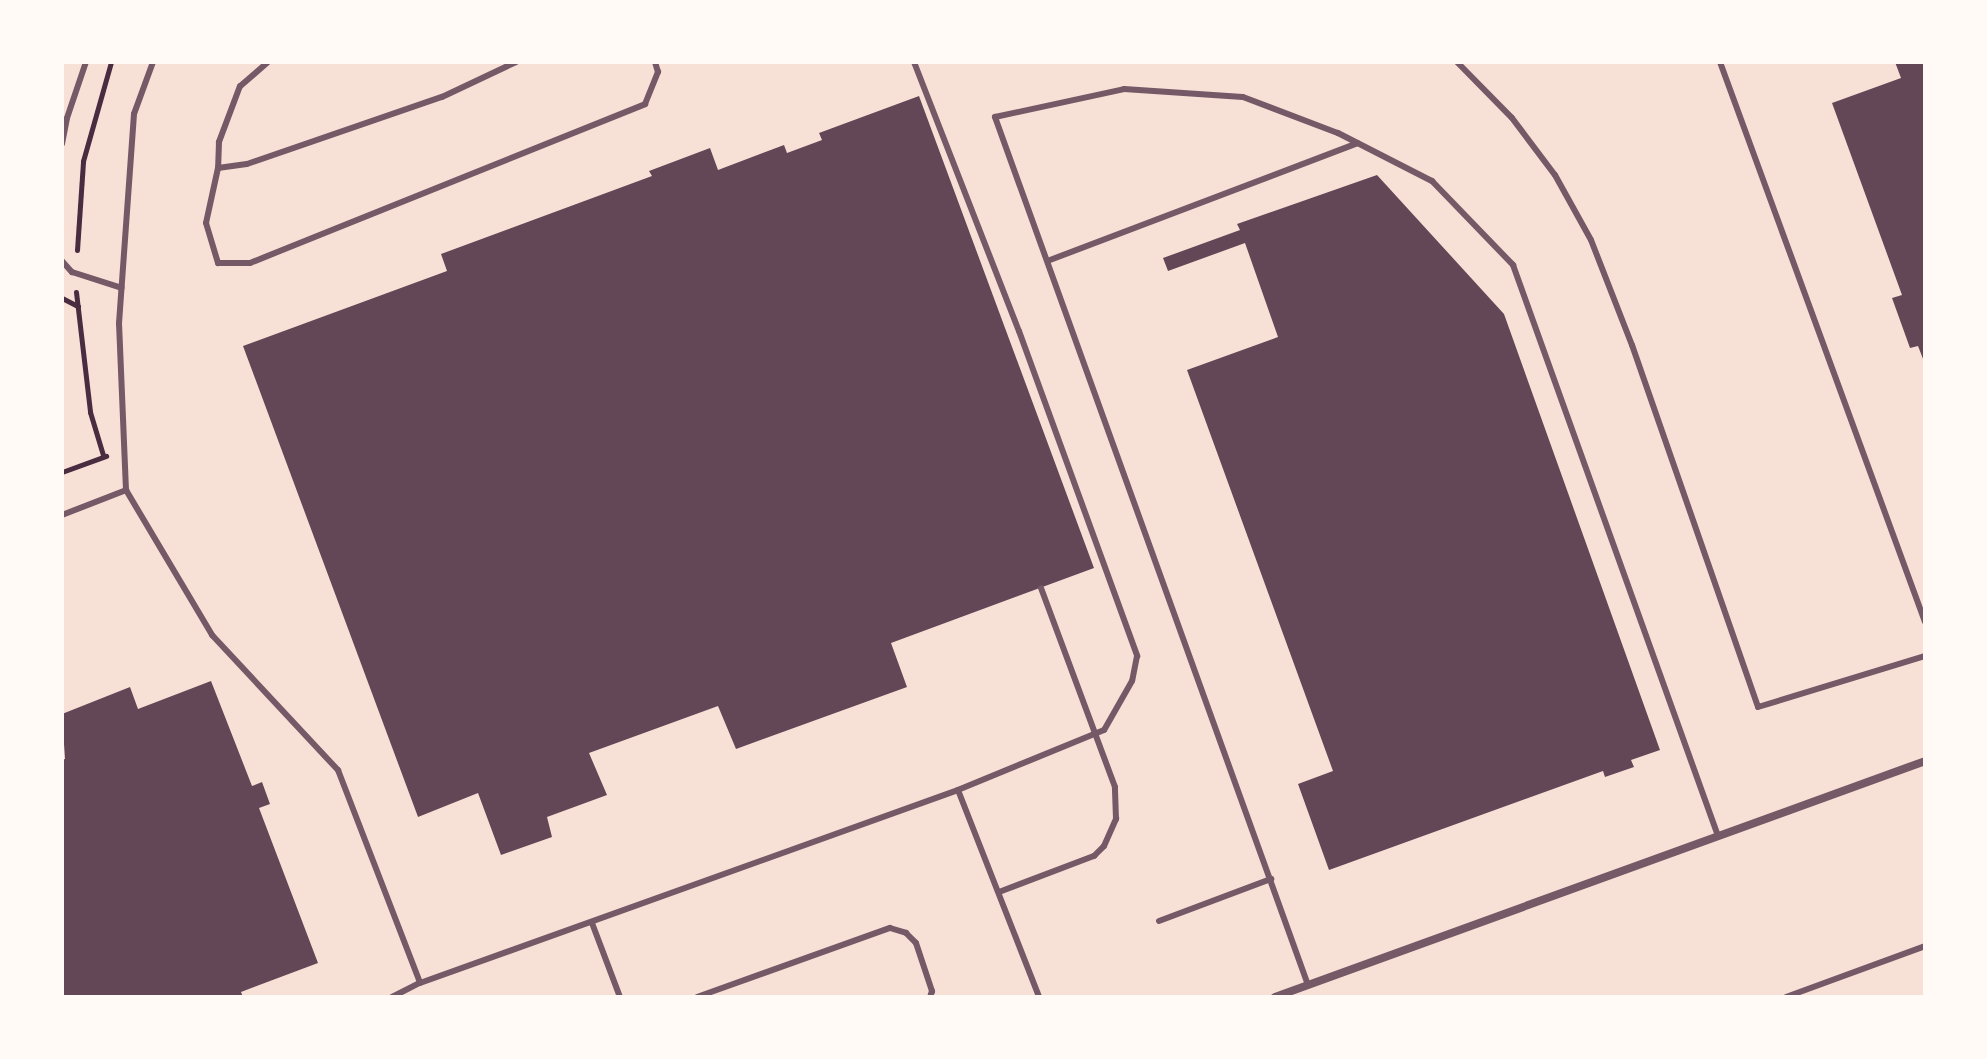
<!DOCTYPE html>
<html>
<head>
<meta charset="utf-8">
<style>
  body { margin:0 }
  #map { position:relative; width:1987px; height:1059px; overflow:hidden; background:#f7e1d7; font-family:"Playfair Display",serif }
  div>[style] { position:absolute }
  .building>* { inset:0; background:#644757 }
  .path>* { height:5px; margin:-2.5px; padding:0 2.5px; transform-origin:2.5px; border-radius:2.5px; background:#4a2c40 }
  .service>* { height:6px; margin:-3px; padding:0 3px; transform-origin:3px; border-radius:3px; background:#755966 }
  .minor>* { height:8px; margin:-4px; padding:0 4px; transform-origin:4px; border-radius:4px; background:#755966 }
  span { translate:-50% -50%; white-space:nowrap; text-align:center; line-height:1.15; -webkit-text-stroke:8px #fffaf5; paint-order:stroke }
  .frame { position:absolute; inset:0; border:64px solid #fffaf5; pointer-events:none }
</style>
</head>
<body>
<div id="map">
  <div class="building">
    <i style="clip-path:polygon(1895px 62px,1925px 62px,1925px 364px,1918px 346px,1910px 348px,1892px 298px,1902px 295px,1832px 103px,1901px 78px)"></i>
    <i style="clip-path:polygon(919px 96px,1094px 568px,891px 643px,907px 687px,736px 749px,718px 706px,589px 753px,607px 795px,547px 817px,552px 837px,501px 855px,478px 793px,418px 817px,243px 346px,447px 271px,441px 254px,652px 176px,649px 171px,710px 148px,718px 170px,784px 145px,787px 153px,822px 140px,819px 133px)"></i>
    <i style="clip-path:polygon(1377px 175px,1504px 314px,1660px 750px,1631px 760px,1634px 767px,1605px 777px,1603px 771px,1329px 870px,1298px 784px,1333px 771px,1187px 370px,1278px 337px,1245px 243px,1168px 271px,1163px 258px,1240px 230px,1237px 224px)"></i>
    <i style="clip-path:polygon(211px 681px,252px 786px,262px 782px,270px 804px,259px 808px,318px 963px,241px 992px,243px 997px,62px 997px,62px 760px,65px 759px,62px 714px,130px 687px,138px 709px)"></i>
  </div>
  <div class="path">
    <i style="left:77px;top:250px;width:89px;rotate:-86.1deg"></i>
    <i style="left:83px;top:161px;width:103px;rotate:-74.2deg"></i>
    <i style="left:76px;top:292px;width:121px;rotate:83.3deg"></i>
    <i style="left:90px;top:412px;width:45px;rotate:73.2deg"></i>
    <i style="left:62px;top:298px;width:18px;rotate:27deg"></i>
    <i style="left:62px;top:472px;width:47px;rotate:-20deg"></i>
  </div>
  <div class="service">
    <i style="left:153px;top:62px;width:55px;rotate:110.1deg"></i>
    <i style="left:134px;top:114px;width:210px;rotate:94.1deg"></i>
    <i style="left:119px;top:323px;width:167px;rotate:87.6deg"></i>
    <i style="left:126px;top:490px;width:169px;rotate:59.3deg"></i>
    <i style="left:212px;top:635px;width:185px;rotate:47deg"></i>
    <i style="left:338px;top:770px;width:228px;rotate:68.9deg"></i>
    <i style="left:420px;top:983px;width:572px;rotate:-19.73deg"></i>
    <i style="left:958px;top:790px;width:222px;rotate:68.6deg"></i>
    <i style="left:268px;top:62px;width:37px;rotate:139deg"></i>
    <i style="left:240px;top:86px;width:60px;rotate:110.6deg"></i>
    <i style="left:219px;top:142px;width:26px;rotate:92deg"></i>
    <i style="left:218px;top:168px;width:29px;rotate:-8deg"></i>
    <i style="left:247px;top:164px;width:206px;rotate:-19deg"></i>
    <i style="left:442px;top:97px;width:82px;rotate:-25.3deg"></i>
    <i style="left:914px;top:62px;width:289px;rotate:68.7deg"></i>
    <i style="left:1019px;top:331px;width:346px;rotate:70deg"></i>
    <i style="left:1137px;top:656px;width:25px;rotate:101deg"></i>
    <i style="left:1132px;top:681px;width:56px;rotate:119.7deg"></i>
    <i style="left:1104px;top:730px;width:158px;rotate:157.7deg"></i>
    <i style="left:1457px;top:62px;width:78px;rotate:45.5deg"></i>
    <i style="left:1512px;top:118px;width:71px;rotate:53deg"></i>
    <i style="left:1555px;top:175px;width:74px;rotate:61deg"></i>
    <i style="left:1591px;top:240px;width:113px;rotate:68.7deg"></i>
    <i style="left:1632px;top:345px;width:383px;rotate:70.8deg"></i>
    <i style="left:1758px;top:707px;width:175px;rotate:-17deg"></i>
    <i style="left:1720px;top:62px;width:596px;rotate:69.89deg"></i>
    <i style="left:62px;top:144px;width:26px;rotate:-79deg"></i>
    <i style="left:67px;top:118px;width:59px;rotate:-71.3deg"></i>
    <i style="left:218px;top:168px;width:56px;rotate:102.3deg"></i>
    <i style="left:206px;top:223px;width:42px;rotate:73.3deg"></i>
    <i style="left:218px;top:263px;width:32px"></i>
    <i style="left:250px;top:263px;width:426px;rotate:-21.9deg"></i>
    <i style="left:645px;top:104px;width:35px;rotate:-68deg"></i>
    <i style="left:658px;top:72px;width:10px;rotate:-107deg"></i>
    <i style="left:1050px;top:260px;width:329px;rotate:-20.8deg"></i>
    <i style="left:62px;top:261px;width:15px;rotate:48deg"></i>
    <i style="left:72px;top:272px;width:52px;rotate:17.7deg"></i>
    <i style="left:62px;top:515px;width:69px;rotate:-21.3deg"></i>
    <i style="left:999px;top:892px;width:102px;rotate:-20.8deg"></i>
    <i style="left:1094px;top:856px;width:14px;rotate:-45deg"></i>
    <i style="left:1104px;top:846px;width:30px;rotate:-66deg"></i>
    <i style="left:1116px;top:819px;width:32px;rotate:-92deg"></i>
    <i style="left:1115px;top:787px;width:212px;rotate:-110.4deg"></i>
    <i style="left:1159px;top:921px;width:120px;rotate:-20.6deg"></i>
    <i style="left:592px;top:923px;width:79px;rotate:69.3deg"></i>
    <i style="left:1308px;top:985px;width:923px;rotate:-109.83deg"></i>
    <i style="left:995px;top:117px;width:132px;rotate:-12.2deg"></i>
    <i style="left:1124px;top:89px;width:119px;rotate:3.8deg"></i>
    <i style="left:1243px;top:97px;width:102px;rotate:20.8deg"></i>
    <i style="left:1338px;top:133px;width:106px;rotate:27.1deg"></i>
    <i style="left:1432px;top:181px;width:117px;rotate:46deg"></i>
    <i style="left:1513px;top:265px;width:607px;rotate:70.25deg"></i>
    <i style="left:392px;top:997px;width:31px;rotate:-27deg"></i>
    <i style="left:697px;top:997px;width:205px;rotate:-19.7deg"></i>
    <i style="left:890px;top:928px;width:17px;rotate:17deg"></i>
    <i style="left:906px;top:933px;width:14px;rotate:45deg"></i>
    <i style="left:916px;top:943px;width:51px;rotate:71.6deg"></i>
    <i style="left:932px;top:991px;width:6px;rotate:108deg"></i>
    <i style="left:1786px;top:997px;width:148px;rotate:-20.1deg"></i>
  </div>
  <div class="minor">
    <i style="left:1275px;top:997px;width:692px;rotate:-19.95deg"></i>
  </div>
  <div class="frame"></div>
</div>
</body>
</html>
